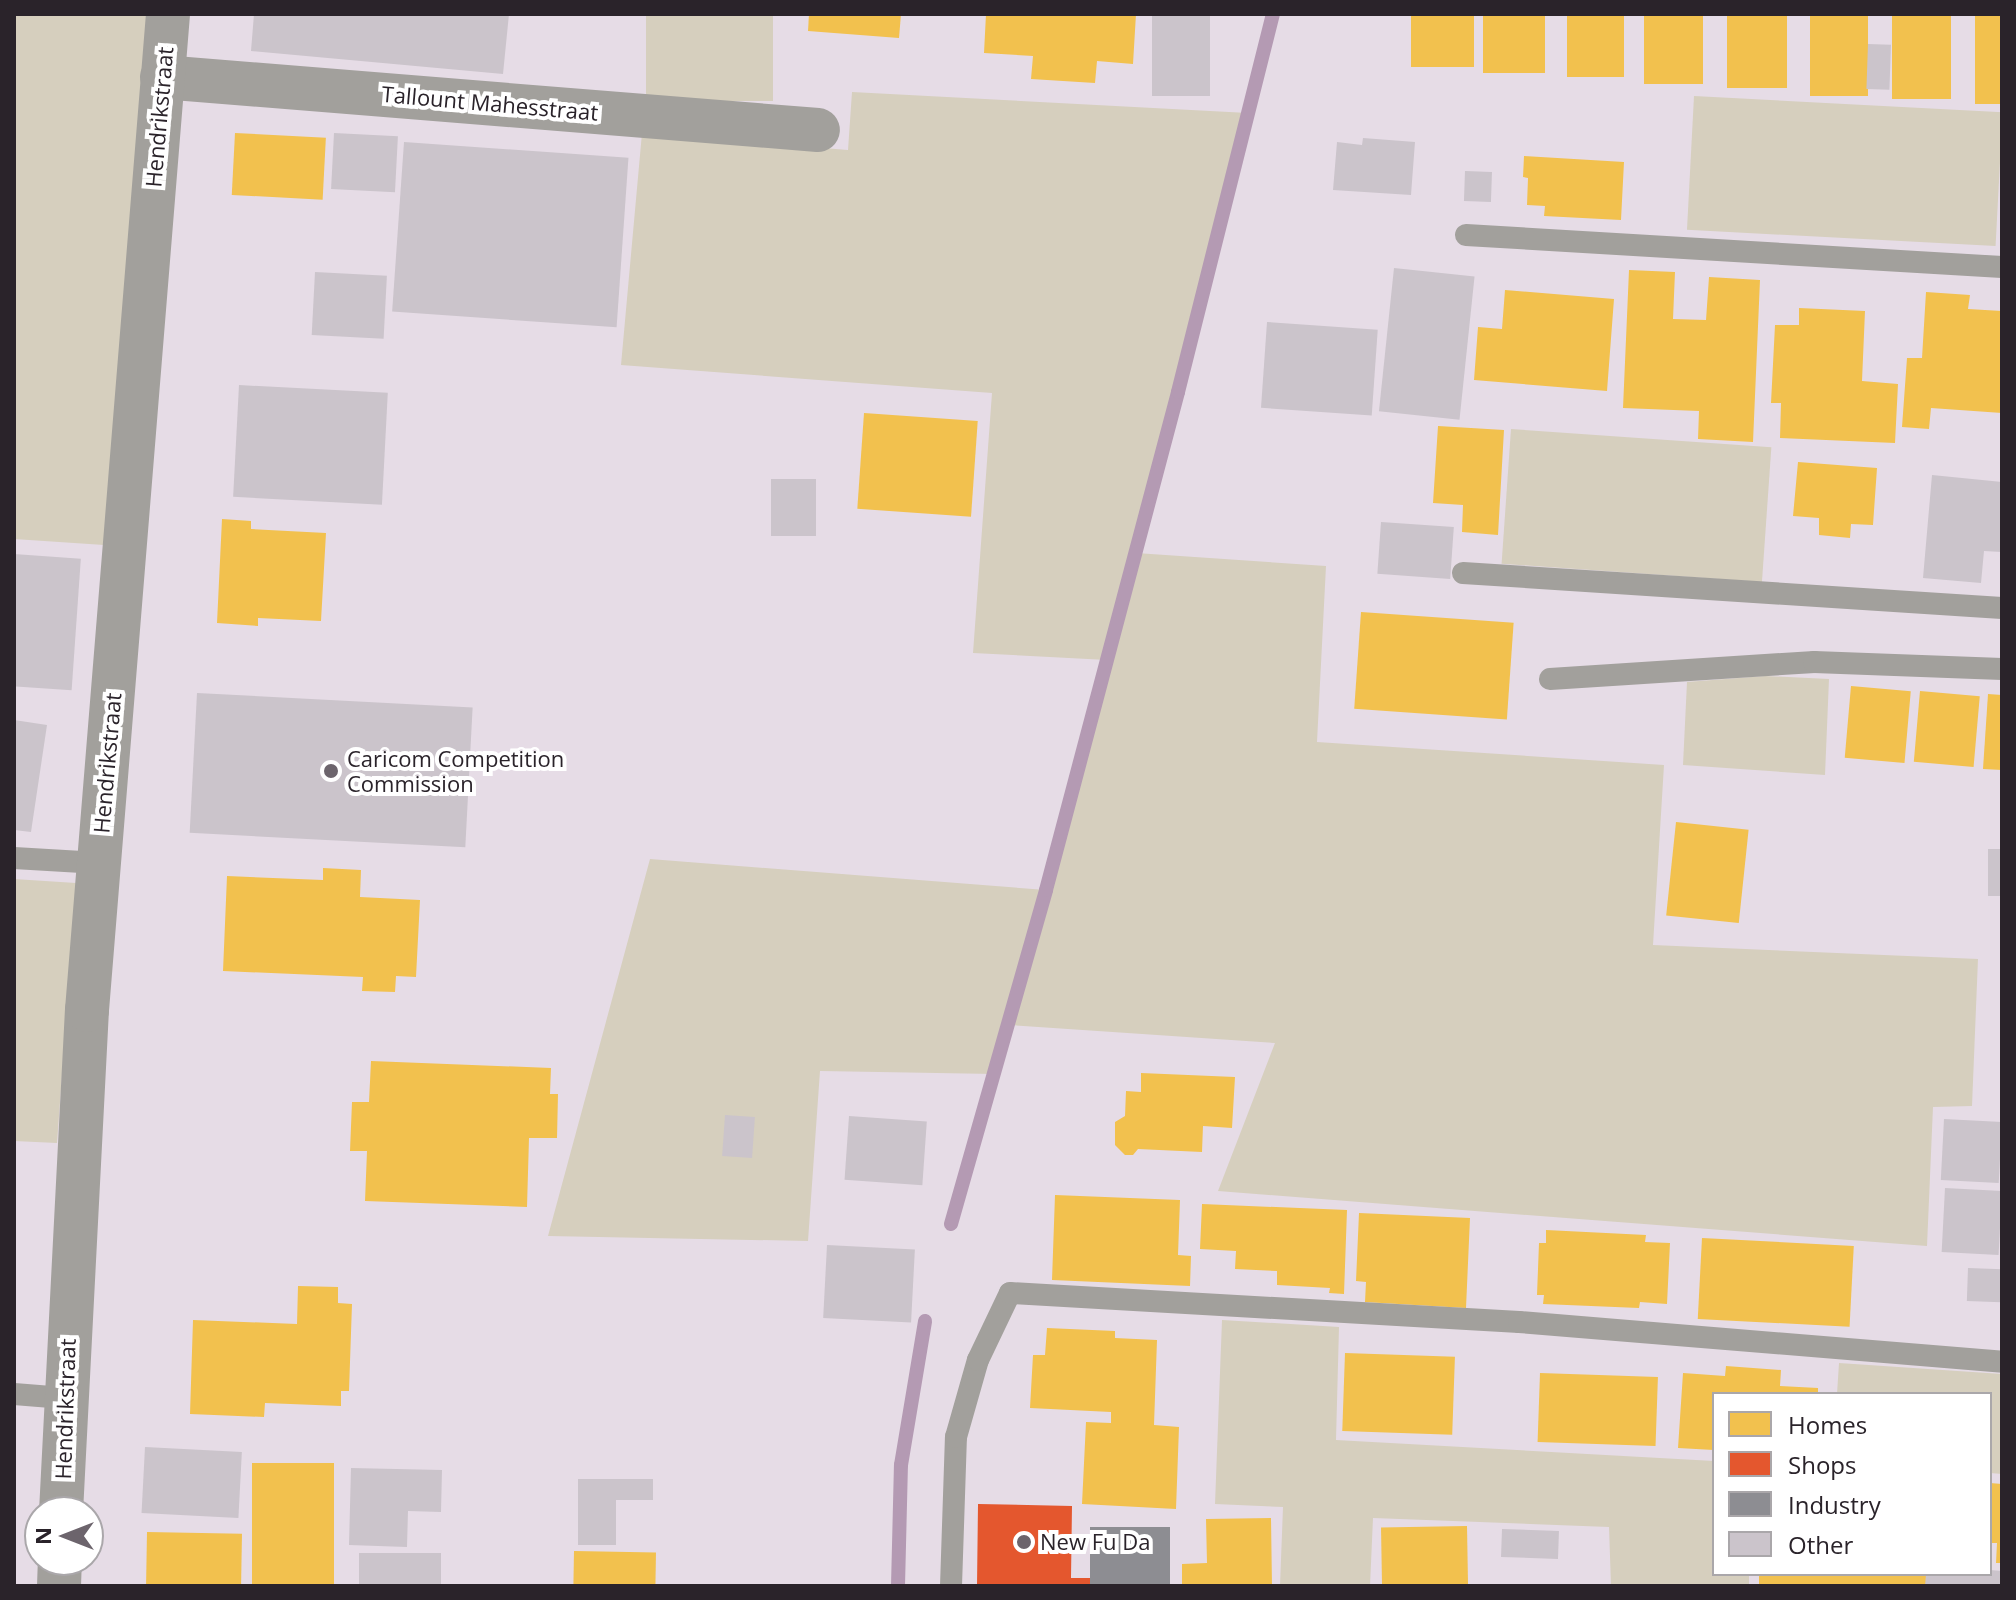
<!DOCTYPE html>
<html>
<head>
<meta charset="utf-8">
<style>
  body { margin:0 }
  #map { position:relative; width:2016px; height:1600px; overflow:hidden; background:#e6dce6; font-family:"Open Sans",sans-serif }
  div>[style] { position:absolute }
  .green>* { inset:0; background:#d6cfbe; transform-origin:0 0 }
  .homes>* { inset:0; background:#f2c14e; transform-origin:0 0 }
  .shops>* { inset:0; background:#e4572e }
  .industry>* { inset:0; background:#8d8d92; transform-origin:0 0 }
  .stream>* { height:14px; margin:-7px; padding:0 7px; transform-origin:7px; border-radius:7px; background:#b49ab3 }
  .building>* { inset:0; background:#cbc4cb; transform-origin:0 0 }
  .lane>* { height:22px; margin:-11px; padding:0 11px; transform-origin:11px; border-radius:11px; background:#a2a09c }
  .street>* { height:44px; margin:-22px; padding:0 22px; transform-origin:22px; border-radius:22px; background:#a2a09c }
  .secondary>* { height:44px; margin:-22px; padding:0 22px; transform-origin:22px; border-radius:22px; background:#a2a09c }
  .dots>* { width:22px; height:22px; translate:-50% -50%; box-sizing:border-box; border:4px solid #fff; border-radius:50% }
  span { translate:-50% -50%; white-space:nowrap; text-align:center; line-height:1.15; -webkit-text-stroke:8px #fff; paint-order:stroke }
  .street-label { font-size:22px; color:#2a232a }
  .poi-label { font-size:22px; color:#2a232a }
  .left { translate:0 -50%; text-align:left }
  .frame { position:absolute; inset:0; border:16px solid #2a232a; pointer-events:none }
  .legend { position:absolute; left:1712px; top:1392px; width:280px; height:184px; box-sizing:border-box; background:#fff; border:2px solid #aaa7aa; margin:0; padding:10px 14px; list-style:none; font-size:24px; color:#2a232a }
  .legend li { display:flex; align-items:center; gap:16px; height:40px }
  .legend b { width:40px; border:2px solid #aaa7aa }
  .north { position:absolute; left:24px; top:1496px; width:80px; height:80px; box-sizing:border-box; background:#fff; border:2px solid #aaa7aa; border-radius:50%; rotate:270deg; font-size:22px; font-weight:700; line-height:32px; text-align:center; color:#2a232a }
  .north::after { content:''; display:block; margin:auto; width:28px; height:36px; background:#6c646c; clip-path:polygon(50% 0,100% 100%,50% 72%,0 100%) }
</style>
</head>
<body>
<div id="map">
  <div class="green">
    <i style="clip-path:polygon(14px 14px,148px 14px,104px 545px,14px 539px)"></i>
    <i style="left:646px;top:14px;width:127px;height:87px"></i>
    <i style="clip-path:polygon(852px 92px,1248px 113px,1136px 553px,1326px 566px,1317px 742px,1664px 765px,1653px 945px,1978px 959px,1972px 1106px,1933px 1107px,1927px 1246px,1218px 1191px,1275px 1043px,1009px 1025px,995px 1074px,820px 1071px,808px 1241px,548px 1236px,650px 859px,1046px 890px,1107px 660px,973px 653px,992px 393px,621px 365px,642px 133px,848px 150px)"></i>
    <i style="left:1694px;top:96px;width:309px;height:134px;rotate:3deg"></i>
    <i style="left:1511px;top:429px;width:261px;height:135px;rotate:4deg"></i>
    <i style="clip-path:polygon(1765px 676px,1829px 679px,1825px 775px,1683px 765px,1687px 682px)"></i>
    <i style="clip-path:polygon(14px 879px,76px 883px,57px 1143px,14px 1141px)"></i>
    <i style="clip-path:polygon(1222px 1320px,1339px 1327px,1336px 1440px,1714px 1461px,1714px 1574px,1749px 1574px,1749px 1586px,1611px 1586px,1609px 1527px,1373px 1518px,1370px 1586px,1280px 1586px,1283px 1507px,1215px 1504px)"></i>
    <i style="clip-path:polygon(1839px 1363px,2002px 1374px,2002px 1474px,1990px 1473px,1990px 1394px,1837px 1394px)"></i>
  </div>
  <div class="homes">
    <i style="clip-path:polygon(809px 14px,901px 14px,899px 38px,808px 31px)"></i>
    <i style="clip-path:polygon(986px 14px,1136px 14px,1133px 64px,1097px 61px,1095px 83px,1031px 79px,1033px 56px,984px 53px)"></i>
    <i style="left:1411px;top:14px;width:63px;height:53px"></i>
    <i style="left:1483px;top:14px;width:62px;height:59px"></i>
    <i style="left:1567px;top:14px;width:57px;height:63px"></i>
    <i style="left:1644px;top:14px;width:59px;height:70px"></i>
    <i style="left:1727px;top:14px;width:60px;height:74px"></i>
    <i style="left:1810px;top:14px;width:58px;height:82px"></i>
    <i style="left:1892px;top:14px;width:59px;height:85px"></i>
    <i style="left:1975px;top:14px;width:27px;height:90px"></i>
    <i style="left:235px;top:133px;width:91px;height:62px;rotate:3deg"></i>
    <i style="clip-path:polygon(1524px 156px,1624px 162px,1621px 220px,1544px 216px,1545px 206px,1527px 205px,1528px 178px,1523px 177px)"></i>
    <i style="clip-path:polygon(1629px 270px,1675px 272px,1673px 319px,1706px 320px,1709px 277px,1760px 280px,1753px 442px,1698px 439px,1699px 411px,1623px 408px)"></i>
    <i style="clip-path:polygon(1505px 290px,1614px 299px,1607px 391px,1474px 380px,1478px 327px,1502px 329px)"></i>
    <i style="clip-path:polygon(1926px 292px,1970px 295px,1968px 309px,2002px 311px,2002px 413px,1931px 408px,1929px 429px,1902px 427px,1907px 358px,1922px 358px)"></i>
    <i style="clip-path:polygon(1799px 308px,1865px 311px,1862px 381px,1898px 384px,1895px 443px,1780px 438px,1781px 403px,1771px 403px,1775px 325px,1799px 325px)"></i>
    <i style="left:864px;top:413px;width:114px;height:96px;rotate:4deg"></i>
    <i style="clip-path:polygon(1438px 426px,1504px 430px,1498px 535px,1462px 532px,1463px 505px,1433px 503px)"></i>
    <i style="clip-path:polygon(1798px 462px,1877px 468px,1873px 525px,1851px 524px,1850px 538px,1819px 535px,1819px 518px,1793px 516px)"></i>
    <i style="clip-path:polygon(222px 519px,251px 521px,251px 529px,326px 533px,321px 621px,258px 618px,258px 626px,217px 623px)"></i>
    <i style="left:1361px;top:612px;width:153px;height:97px;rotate:4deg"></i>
    <i style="left:1851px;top:686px;width:60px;height:72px;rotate:5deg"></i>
    <i style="left:1920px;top:691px;width:60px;height:71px;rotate:5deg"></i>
    <i style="clip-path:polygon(1988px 694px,2002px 695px,2002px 770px,1983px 769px)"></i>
    <i style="left:1676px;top:822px;width:73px;height:94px;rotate:6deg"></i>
    <i style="clip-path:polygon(323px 868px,361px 870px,360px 897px,420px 900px,416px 977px,396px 976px,395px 992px,362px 991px,363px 977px,223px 971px,227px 876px,323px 880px)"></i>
    <i style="clip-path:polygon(371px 1061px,551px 1068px,550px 1094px,558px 1094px,557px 1138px,529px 1138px,527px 1207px,365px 1201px,367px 1151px,350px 1151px,352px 1102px,369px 1102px)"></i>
    <i style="clip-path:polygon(1141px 1073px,1235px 1077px,1232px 1128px,1203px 1126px,1202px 1152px,1138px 1149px,1133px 1155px,1125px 1155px,1115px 1145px,1115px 1122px,1125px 1116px,1126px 1091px,1141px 1092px)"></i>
    <i style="clip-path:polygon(1055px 1195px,1180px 1200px,1178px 1255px,1191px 1256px,1190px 1286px,1052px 1280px)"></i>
    <i style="clip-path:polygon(1202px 1204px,1347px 1210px,1344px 1294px,1329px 1293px,1330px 1288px,1277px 1285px,1277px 1271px,1235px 1269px,1236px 1251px,1200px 1249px)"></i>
    <i style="clip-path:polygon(1359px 1213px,1470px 1218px,1466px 1308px,1365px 1302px,1366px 1282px,1356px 1281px)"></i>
    <i style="clip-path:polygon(1546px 1230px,1646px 1235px,1645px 1242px,1670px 1243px,1667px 1304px,1640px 1302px,1639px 1308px,1543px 1304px,1544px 1295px,1537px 1295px,1539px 1243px,1546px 1243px)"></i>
    <i style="left:1702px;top:1238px;width:152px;height:81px;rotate:3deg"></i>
    <i style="clip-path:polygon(298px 1286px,338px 1287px,338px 1303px,352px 1304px,349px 1391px,341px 1391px,341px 1406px,265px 1403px,264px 1417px,190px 1414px,193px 1320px,297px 1324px)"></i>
    <i style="clip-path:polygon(1047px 1328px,1115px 1331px,1115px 1338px,1157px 1340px,1154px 1425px,1179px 1427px,1176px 1509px,1082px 1504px,1086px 1422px,1111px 1423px,1111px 1412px,1030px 1408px,1033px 1355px,1045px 1355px)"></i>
    <i style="left:1345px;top:1353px;width:110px;height:78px;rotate:2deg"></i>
    <i style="clip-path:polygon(1726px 1366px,1781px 1370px,1780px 1386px,1818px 1388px,1818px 1394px,1714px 1394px,1714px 1450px,1678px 1448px,1683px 1373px,1725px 1376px)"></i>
    <i style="left:1540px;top:1373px;width:118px;height:69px;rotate:2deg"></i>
    <i style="left:252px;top:1463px;width:82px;height:123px"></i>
    <i style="clip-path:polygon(1990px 1483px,2002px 1484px,2002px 1563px,1996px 1563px,1997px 1543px,1990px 1543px)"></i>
    <i style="clip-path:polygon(1271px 1518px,1272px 1586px,1182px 1586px,1182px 1564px,1207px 1563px,1206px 1519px)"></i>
    <i style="left:1467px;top:1526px;width:60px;height:86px;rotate:89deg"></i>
    <i style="left:147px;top:1532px;width:95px;height:54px;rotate:1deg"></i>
    <i style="left:574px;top:1551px;width:82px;height:35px;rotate:1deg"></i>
    <i style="left:1759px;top:1574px;width:167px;height:12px"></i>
  </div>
  <div class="shops">
    <i style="clip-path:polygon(978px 1504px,1072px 1506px,1071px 1578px,1090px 1578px,1090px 1586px,977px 1586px)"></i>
  </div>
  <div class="industry">
    <i style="left:1090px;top:1527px;width:80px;height:59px"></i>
  </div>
  <div class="stream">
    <i style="left:951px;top:1224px;width:347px;rotate:-74.1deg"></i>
    <i style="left:1046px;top:890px;width:515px;rotate:-75.15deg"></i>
    <i style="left:1178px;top:392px;width:390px;rotate:-75.9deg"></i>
    <i style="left:898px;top:1586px;width:121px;rotate:-88.6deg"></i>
    <i style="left:901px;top:1465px;width:146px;rotate:-80.5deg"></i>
  </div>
  <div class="building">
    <i style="clip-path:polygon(254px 14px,509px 14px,503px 74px,251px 51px)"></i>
    <i style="left:1152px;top:14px;width:58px;height:82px"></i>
    <i style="left:1868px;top:44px;width:23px;height:45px;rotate:2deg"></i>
    <i style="left:334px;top:133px;width:64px;height:56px;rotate:3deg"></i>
    <i style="clip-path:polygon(1363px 138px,1415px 142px,1411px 195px,1333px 190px,1337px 142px,1362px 145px)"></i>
    <i style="left:404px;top:142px;width:225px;height:170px;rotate:4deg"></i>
    <i style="left:1465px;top:171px;width:27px;height:30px;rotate:2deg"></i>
    <i style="left:1394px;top:268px;width:81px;height:144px;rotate:6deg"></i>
    <i style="left:315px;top:272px;width:72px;height:63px;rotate:3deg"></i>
    <i style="left:1267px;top:322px;width:111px;height:86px;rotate:4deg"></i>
    <i style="left:239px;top:385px;width:149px;height:112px;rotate:3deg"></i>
    <i style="clip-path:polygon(1932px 475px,2002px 482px,2002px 552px,1984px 551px,1981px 583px,1923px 578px)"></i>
    <i style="left:771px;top:479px;width:45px;height:57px"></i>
    <i style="left:1381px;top:522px;width:73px;height:52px;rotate:4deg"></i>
    <i style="left:14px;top:554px;width:67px;height:132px;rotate:4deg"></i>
    <i style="left:197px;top:693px;width:276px;height:140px;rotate:3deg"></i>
    <i style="clip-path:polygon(14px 720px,47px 725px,31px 832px,14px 830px)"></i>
    <i style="left:1988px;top:849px;width:14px;height:47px"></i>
    <i style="left:725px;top:1115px;width:30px;height:41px;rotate:4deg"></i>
    <i style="left:849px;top:1116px;width:78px;height:64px;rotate:4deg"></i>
    <i style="left:1944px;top:1119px;width:58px;height:61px;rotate:3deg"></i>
    <i style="left:1945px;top:1188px;width:57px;height:64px;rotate:3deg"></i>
    <i style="left:827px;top:1245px;width:88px;height:73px;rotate:3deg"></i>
    <i style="left:1968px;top:1268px;width:34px;height:33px;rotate:2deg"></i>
    <i style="left:145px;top:1447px;width:97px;height:66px;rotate:3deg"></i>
    <i style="clip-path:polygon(351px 1468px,442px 1470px,441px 1512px,408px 1511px,407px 1547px,349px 1545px)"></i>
    <i style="clip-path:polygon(578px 1479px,653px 1479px,653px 1500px,616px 1500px,616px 1545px,578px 1545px)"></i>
    <i style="left:1502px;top:1529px;width:57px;height:28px;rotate:2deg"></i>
    <i style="left:359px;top:1553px;width:82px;height:33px"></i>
    <i style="clip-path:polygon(1990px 1570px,2002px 1571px,2002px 1586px,1925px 1586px,1926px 1574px,1990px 1574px)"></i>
  </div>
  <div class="lane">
    <i style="left:1466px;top:235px;width:537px;rotate:3.42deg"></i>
    <i style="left:1463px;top:573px;width:540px;rotate:3.72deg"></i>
    <i style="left:1550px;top:679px;width:265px;rotate:-3.7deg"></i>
    <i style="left:1814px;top:662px;width:188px;rotate:2.1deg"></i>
    <i style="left:14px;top:858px;width:85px;rotate:3.4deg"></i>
    <i style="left:14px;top:1394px;width:50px;rotate:4.6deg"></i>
    <i style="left:951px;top:1586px;width:149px;rotate:-88.1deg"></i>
    <i style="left:956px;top:1437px;width:80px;rotate:-74.1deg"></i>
    <i style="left:978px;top:1360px;width:74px;rotate:-64.5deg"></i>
    <i style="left:1010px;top:1293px;width:510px;rotate:3.26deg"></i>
    <i style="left:1519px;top:1322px;width:485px;rotate:4.7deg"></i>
  </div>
  <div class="street">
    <i style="left:162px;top:77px;width:658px;rotate:4.62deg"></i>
  </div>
  <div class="secondary">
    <i style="left:61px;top:1512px;width:503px;rotate:-87.04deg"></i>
    <i style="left:87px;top:1010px;width:999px;rotate:-85.35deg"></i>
    <i style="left:59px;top:1586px;width:26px;rotate:-88deg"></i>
  </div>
  <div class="dots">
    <i style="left:331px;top:771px;background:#6c646c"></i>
    <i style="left:1024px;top:1542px;background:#6c646c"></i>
  </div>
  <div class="street-label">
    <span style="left:490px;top:103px;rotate:5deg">Tallount Mahesstraat</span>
    <span style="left:159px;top:117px;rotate:-85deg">Hendrikstraat</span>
    <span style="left:107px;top:763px;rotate:-85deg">Hendrikstraat</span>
    <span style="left:65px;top:1409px;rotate:-88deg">Hendrikstraat</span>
  </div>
  <div class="poi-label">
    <span class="left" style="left:347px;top:771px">Caricom Competition<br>Commission</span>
    <span class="left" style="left:1040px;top:1542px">New Fu Da</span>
  </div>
  <div class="frame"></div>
  <ul class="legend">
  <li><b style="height:22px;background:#f2c14e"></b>Homes</li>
  <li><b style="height:22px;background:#e4572e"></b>Shops</li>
  <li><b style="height:22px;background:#8d8d92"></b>Industry</li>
  <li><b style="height:22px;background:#cbc4cb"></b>Other</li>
  </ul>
  <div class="north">N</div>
</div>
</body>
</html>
